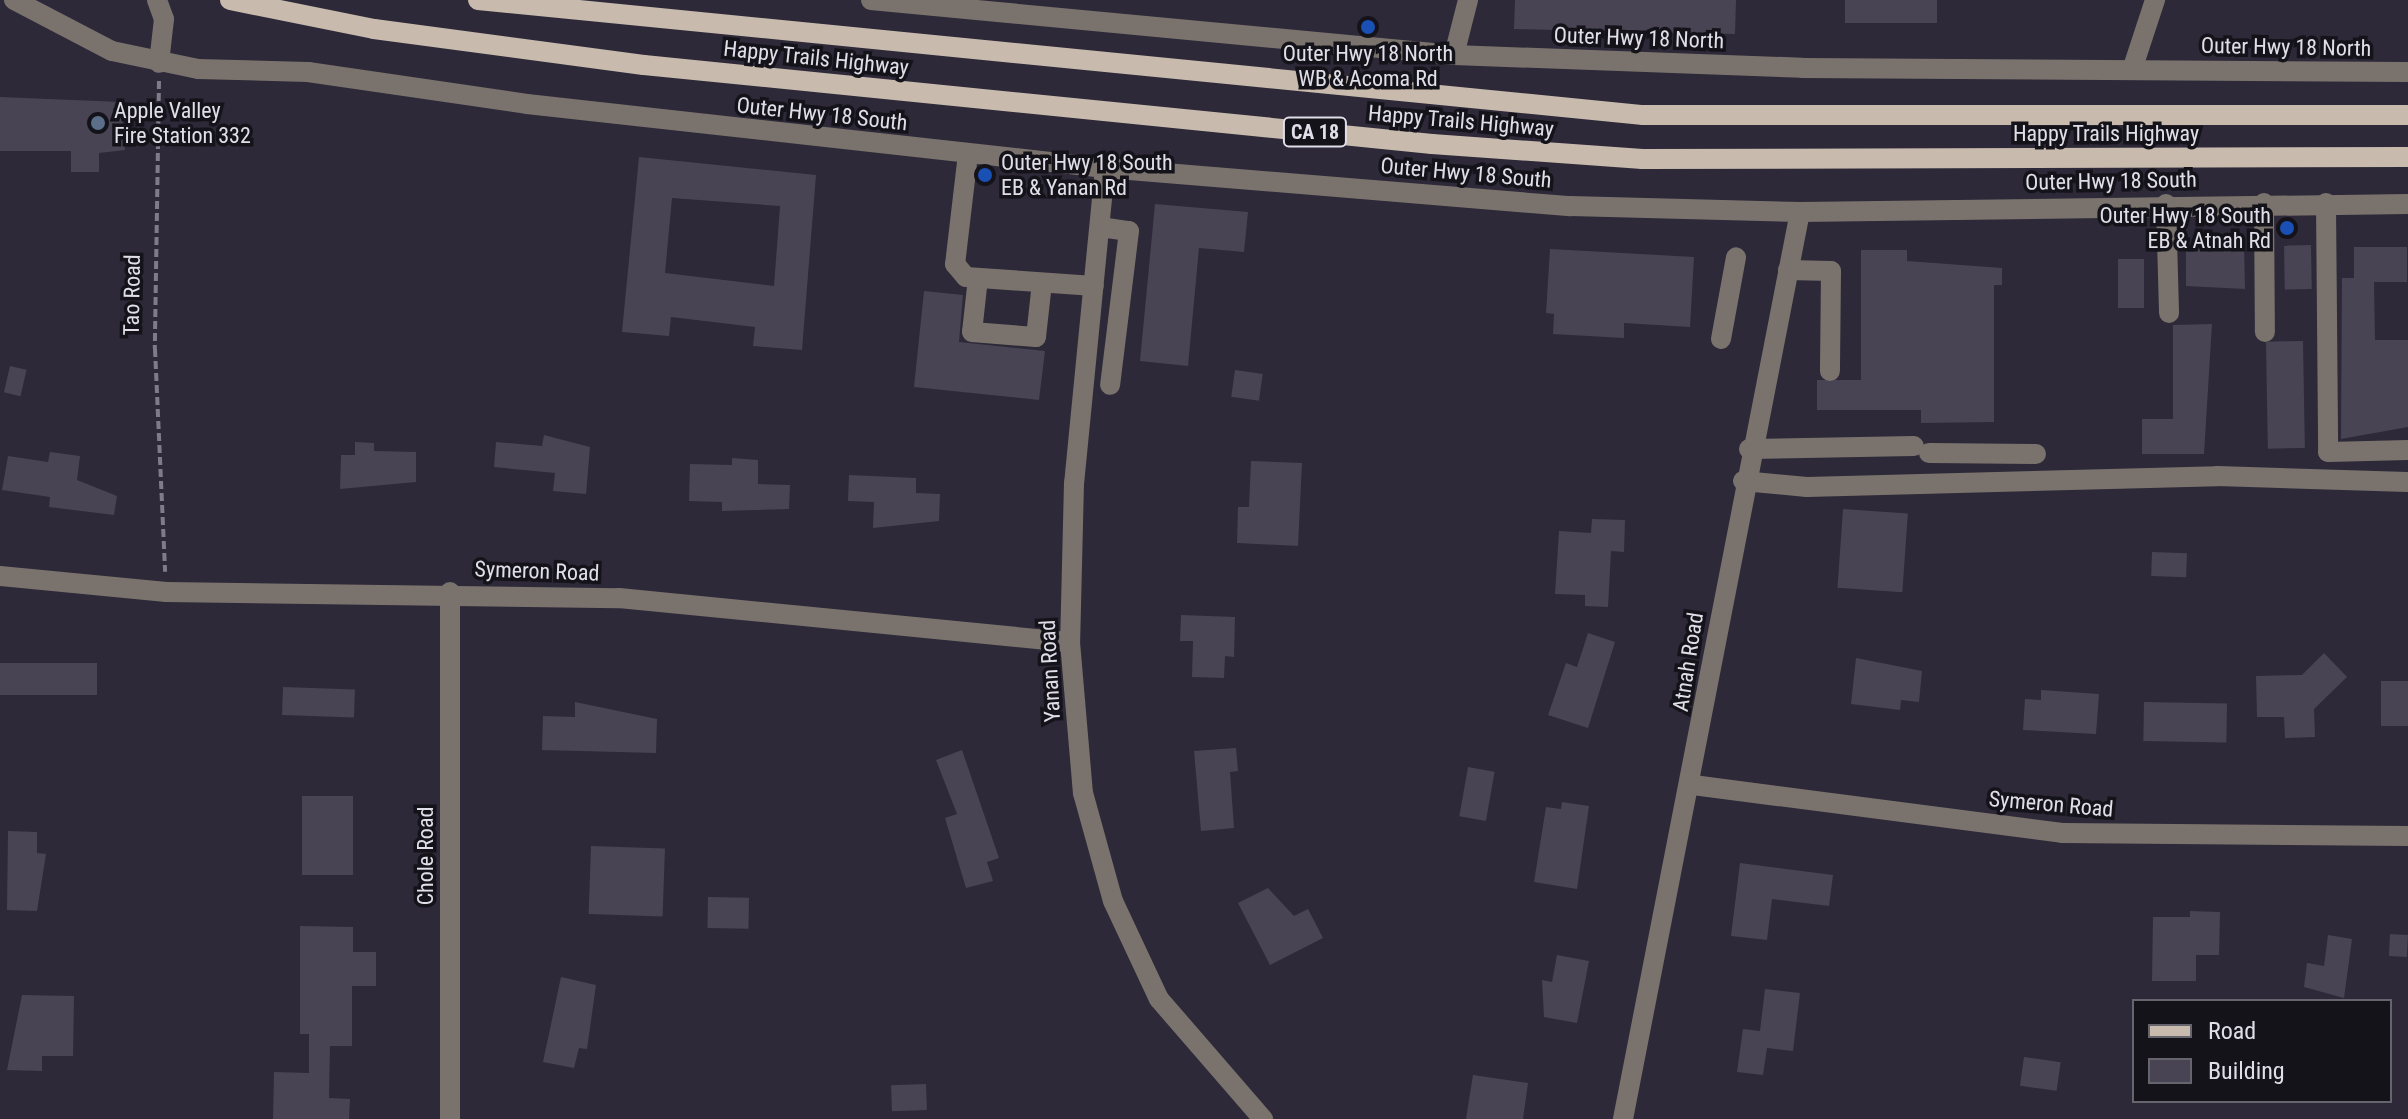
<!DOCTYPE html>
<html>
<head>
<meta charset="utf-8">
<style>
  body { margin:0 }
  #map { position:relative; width:2408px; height:1119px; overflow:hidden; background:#2d2938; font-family:"Roboto Condensed",sans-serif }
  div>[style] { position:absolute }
  .building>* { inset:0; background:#484454; transform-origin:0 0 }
  .path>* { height:4px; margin-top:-2px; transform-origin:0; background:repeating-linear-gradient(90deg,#7f7c89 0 8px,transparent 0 12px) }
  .minor>* { height:20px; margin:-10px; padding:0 10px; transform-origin:10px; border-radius:10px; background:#7a736d }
  .major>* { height:20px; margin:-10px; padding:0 10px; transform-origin:10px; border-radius:10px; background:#c8bbae }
  .dots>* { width:22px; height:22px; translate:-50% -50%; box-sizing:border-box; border:4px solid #15131a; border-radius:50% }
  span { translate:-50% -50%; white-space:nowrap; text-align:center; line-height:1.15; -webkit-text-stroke:7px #15131a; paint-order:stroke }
  .shield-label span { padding:2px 6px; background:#15131a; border:2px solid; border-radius:6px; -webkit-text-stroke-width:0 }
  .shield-label { font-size:20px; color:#e0dee8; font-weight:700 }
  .street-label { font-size:22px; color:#e0dee8 }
  .poi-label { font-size:22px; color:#e0dee8 }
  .left { translate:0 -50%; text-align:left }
  .right { translate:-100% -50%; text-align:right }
  .legend { position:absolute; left:2132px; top:999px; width:260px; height:104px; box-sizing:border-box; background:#15131a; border:2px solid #66646c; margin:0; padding:10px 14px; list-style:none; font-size:24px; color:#e0dee8 }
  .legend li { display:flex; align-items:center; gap:16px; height:40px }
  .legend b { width:40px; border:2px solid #66646c }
</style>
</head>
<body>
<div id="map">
  <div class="building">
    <i style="clip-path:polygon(1515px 0,1736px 0,1735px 34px,1514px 29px)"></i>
    <i style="left:1845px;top:0;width:92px;height:23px"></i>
    <i style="clip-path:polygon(0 97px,121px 102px,125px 150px,99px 153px,99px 172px,71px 172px,71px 151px,0 151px)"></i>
    <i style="clip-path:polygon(evenodd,639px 157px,816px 175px,802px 350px,753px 346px,755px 327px,671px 317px,669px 336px,622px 332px,639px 157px,672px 198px,780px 206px,774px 286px,665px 273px,672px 198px)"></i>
    <i style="clip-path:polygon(1155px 204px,1248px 212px,1244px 252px,1199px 248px,1188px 366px,1140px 361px)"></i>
    <i style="clip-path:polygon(2244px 245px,2245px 289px,2186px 286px,2186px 248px)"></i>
    <i style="left:2311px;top:245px;width:44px;height:27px;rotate:89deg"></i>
    <i style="clip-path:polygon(2354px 247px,2407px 247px,2407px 282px,2374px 282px,2375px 340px,2408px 340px,2408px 427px,2341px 439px,2342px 278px,2354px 278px)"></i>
    <i style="clip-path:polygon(1550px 249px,1694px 257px,1690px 327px,1624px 323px,1624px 338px,1553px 334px,1554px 314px,1546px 313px)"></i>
    <i style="clip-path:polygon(1861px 250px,1907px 250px,1907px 261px,2002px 268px,2002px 285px,1994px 285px,1994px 422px,1921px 423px,1921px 410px,1817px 410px,1817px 380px,1861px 380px)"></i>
    <i style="left:2118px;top:259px;width:26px;height:49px"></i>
    <i style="clip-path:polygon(924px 291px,963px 295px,959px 342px,1045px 351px,1039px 400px,914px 387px)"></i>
    <i style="clip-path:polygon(2212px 324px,2204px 454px,2142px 454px,2142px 419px,2173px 419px,2173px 325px)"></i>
    <i style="left:2303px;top:341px;width:107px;height:37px;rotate:89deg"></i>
    <i style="left:10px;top:366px;width:17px;height:27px;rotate:13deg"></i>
    <i style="left:1235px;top:370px;width:28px;height:27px;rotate:8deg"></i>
    <i style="clip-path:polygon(544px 435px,590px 447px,586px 494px,553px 491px,555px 473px,494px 467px,496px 442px,542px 446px)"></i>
    <i style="clip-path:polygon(355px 442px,374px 443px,374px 451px,416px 452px,416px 482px,340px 489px,341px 455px,355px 455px)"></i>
    <i style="clip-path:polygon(50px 452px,80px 456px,77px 480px,117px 496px,114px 515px,49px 507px,50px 497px,2px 490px,8px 456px,48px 462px)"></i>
    <i style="clip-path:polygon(732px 458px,758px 460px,758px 484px,790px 485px,789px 509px,722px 511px,722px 502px,689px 501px,690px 464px,732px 465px)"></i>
    <i style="clip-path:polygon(1251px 461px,1302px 463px,1298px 546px,1237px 543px,1238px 507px,1249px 507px)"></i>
    <i style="clip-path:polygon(849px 475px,916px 478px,916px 493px,940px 494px,939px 521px,873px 528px,874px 502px,848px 501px)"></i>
    <i style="left:1843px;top:509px;width:65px;height:79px;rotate:4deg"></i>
    <i style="clip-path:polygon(1592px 519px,1625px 520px,1624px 552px,1611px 551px,1608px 607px,1585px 606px,1585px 595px,1555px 594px,1559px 531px,1591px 533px)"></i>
    <i style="left:2152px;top:552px;width:35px;height:24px;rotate:2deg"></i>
    <i style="clip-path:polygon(1181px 615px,1235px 617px,1234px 657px,1225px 656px,1224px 678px,1192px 677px,1193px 641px,1180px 641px)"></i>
    <i style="clip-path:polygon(1588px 633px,1615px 642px,1588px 728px,1548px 715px,1566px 663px,1577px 667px)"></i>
    <i style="clip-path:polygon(2324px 653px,2347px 677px,2314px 709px,2315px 737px,2285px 738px,2284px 717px,2257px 717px,2256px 676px,2302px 675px)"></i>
    <i style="clip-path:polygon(1856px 658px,1922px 671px,1919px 702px,1901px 700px,1900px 710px,1851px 704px)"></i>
    <i style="left:97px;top:663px;width:32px;height:97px;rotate:90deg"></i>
    <i style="left:2381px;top:681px;width:27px;height:45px"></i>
    <i style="left:283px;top:687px;width:72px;height:28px;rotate:2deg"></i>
    <i style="clip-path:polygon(2041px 690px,2099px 694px,2096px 734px,2023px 730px,2025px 699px,2041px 700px)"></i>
    <i style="clip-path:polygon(575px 702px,657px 719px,656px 753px,542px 750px,543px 716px,575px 717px)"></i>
    <i style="left:2144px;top:702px;width:83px;height:39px;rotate:1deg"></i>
    <i style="clip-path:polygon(1236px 748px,1238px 771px,1230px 772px,1234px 828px,1201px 831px,1194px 751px)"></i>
    <i style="clip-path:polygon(962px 750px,999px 858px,987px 862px,993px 881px,966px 888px,945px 818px,957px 814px,936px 760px)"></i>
    <i style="left:1468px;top:767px;width:27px;height:50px;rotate:10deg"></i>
    <i style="left:302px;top:796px;width:51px;height:79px"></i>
    <i style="clip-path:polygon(1562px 802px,1589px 806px,1577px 889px,1534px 882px,1546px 807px,1561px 809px)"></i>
    <i style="clip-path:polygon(8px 831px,37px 832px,37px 853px,46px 854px,37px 911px,7px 910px)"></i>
    <i style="left:591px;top:846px;width:74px;height:68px;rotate:2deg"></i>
    <i style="clip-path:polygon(1740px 863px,1833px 875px,1829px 906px,1772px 899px,1767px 940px,1731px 936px)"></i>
    <i style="clip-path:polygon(1268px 888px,1294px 916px,1308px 909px,1323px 938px,1270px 965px,1238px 903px)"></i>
    <i style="left:708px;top:897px;width:41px;height:31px;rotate:1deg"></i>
    <i style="clip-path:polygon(2190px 911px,2220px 912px,2219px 955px,2196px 955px,2196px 981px,2152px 981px,2153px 917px,2190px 917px)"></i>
    <i style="clip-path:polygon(300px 926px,353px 927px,353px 952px,376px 952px,376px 986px,352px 986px,352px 1046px,330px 1046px,329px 1098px,350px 1099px,349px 1119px,273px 1119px,274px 1072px,309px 1073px,309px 1034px,300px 1034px)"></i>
    <i style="left:2390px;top:934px;width:18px;height:22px;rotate:3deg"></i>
    <i style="clip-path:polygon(2328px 935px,2352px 939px,2344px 998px,2304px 987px,2307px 963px,2324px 966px)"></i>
    <i style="clip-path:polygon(1557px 955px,1589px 961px,1577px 1023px,1544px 1017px,1542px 980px,1552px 982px)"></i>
    <i style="clip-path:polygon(561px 977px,596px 985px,587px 1049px,579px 1048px,574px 1068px,543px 1062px)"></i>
    <i style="clip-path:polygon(1765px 989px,1800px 993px,1793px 1051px,1767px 1048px,1763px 1075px,1737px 1072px,1743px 1029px,1760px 1031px)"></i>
    <i style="clip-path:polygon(22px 995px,74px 996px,73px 1056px,42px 1056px,42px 1071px,7px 1070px)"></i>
    <i style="left:2024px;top:1057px;width:37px;height:29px;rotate:8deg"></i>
    <i style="clip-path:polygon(1473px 1075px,1528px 1083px,1523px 1119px,1466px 1119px)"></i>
    <i style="left:926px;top:1084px;width:26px;height:35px;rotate:88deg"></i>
  </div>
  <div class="path">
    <i style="left:159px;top:81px;width:268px;rotate:90.9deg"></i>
    <i style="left:155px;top:349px;width:223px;rotate:87.4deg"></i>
  </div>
  <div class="minor">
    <i style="left:14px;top:0;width:110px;rotate:27.5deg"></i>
    <i style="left:112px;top:51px;width:88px;rotate:11.8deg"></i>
    <i style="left:198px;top:69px;width:110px;rotate:1.6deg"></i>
    <i style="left:308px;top:72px;width:221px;rotate:8.3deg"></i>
    <i style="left:527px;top:104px;width:582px;rotate:6.32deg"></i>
    <i style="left:1105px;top:168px;width:467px;rotate:4.7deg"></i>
    <i style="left:1570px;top:206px;width:230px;rotate:1.5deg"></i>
    <i style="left:1800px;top:212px;width:608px;rotate:-0.75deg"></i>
    <i style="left:157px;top:0;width:20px;rotate:70deg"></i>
    <i style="left:164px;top:19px;width:44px;rotate:96.5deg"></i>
    <i style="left:871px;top:0;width:586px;rotate:5.39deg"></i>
    <i style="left:1454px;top:55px;width:348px;rotate:2.1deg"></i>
    <i style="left:1802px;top:68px;width:606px;rotate:0.38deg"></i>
    <i style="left:1454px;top:55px;width:57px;rotate:-75.7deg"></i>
    <i style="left:2132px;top:70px;width:74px;rotate:-71.8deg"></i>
    <i style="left:968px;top:154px;width:111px;rotate:96.7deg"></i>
    <i style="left:955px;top:264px;width:17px;rotate:50deg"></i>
    <i style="left:966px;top:277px;width:128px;rotate:4deg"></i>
    <i style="left:1105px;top:168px;width:317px;rotate:95.6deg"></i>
    <i style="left:1074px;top:483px;width:159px;rotate:91.4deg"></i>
    <i style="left:1070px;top:642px;width:152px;rotate:85.1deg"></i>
    <i style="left:1083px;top:793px;width:112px;rotate:74.5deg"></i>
    <i style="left:1113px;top:901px;width:108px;rotate:64.9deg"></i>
    <i style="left:1159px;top:999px;width:159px;rotate:49.1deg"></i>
    <i style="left:2264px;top:203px;width:129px;rotate:89.6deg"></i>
    <i style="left:2326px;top:203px;width:249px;rotate:89.5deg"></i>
    <i style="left:2328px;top:452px;width:80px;rotate:-1.4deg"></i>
    <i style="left:2166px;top:204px;width:109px;rotate:88.4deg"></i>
    <i style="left:1100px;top:227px;width:29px;rotate:8deg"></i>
    <i style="left:1129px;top:231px;width:155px;rotate:97deg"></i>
    <i style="left:1788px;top:270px;width:43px;rotate:1.3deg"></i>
    <i style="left:1831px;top:271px;width:100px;rotate:90.6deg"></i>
    <i style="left:978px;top:278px;width:54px;rotate:96.3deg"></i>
    <i style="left:972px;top:332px;width:64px;rotate:4.5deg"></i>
    <i style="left:1036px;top:337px;width:54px;rotate:-83.7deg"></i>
    <i style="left:1721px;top:339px;width:83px;rotate:-79.6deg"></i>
    <i style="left:1749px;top:449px;width:165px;rotate:-1deg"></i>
    <i style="left:1929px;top:453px;width:107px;rotate:0.5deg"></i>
    <i style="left:1743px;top:481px;width:64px;rotate:5.4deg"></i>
    <i style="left:1807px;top:487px;width:410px;rotate:-1.5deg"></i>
    <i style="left:2217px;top:476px;width:191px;rotate:1.8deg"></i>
    <i style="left:0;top:576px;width:167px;rotate:5.5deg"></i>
    <i style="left:166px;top:592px;width:453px;rotate:0.8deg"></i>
    <i style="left:619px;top:598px;width:453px;rotate:5.6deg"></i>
    <i style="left:450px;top:592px;width:527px;rotate:90deg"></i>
    <i style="left:1693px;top:785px;width:372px;rotate:7.4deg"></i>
    <i style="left:2062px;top:833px;width:346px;rotate:0.5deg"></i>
    <i style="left:1623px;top:1119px;width:924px;rotate:-78.96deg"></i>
  </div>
  <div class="major">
    <i style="left:230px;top:0;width:147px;rotate:11.4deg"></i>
    <i style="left:374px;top:29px;width:272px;rotate:7.6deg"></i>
    <i style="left:644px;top:65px;width:792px;rotate:5.72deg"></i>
    <i style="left:1432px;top:144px;width:211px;rotate:4.1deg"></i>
    <i style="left:1642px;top:159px;width:766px;rotate:-0.15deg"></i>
    <i style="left:478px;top:0;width:1171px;rotate:5.64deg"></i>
    <i style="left:1643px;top:115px;width:765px"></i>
  </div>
  <div class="dots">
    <i style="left:1368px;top:27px;background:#1a4fb4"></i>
    <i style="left:98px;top:123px;background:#5c6f8a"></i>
    <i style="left:985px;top:175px;background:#1a4fb4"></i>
    <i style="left:2287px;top:228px;background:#1a4fb4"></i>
  </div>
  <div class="shield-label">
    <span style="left:1315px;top:132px">CA 18</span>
  </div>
  <div class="street-label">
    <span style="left:1639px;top:38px;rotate:2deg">Outer Hwy 18 North</span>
    <span style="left:2286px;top:47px;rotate:1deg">Outer Hwy 18 North</span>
    <span style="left:816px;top:58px;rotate:6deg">Happy Trails Highway</span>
    <span style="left:822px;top:114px;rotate:6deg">Outer Hwy 18 South</span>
    <span style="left:1461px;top:121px;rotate:5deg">Happy Trails Highway</span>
    <span style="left:2106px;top:134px">Happy Trails Highway</span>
    <span style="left:1466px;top:173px;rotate:5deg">Outer Hwy 18 South</span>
    <span style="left:2111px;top:181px;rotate:-1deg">Outer Hwy 18 South</span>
    <span style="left:132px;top:295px;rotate:-89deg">Tao Road</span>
    <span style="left:537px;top:571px;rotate:2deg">Symeron Road</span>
    <span style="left:1688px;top:662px;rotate:-81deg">Atnah Road</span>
    <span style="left:1050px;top:671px;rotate:-93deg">Yanan Road</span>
    <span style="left:2051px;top:804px;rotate:5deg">Symeron Road</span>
    <span style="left:426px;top:856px;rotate:-90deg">Chole Road</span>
  </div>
  <div class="poi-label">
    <span style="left:1368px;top:66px">Outer Hwy 18 North<br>WB &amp; Acoma Rd</span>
    <span class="left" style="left:114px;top:123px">Apple Valley<br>Fire Station 332</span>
    <span class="left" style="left:1001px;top:175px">Outer Hwy 18 South<br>EB &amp; Yanan Rd</span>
    <span class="right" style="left:2271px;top:228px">Outer Hwy 18 South<br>EB &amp; Atnah Rd</span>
  </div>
  <ul class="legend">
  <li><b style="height:10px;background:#c8bbae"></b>Road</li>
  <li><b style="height:22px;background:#484454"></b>Building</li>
  </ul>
</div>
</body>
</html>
